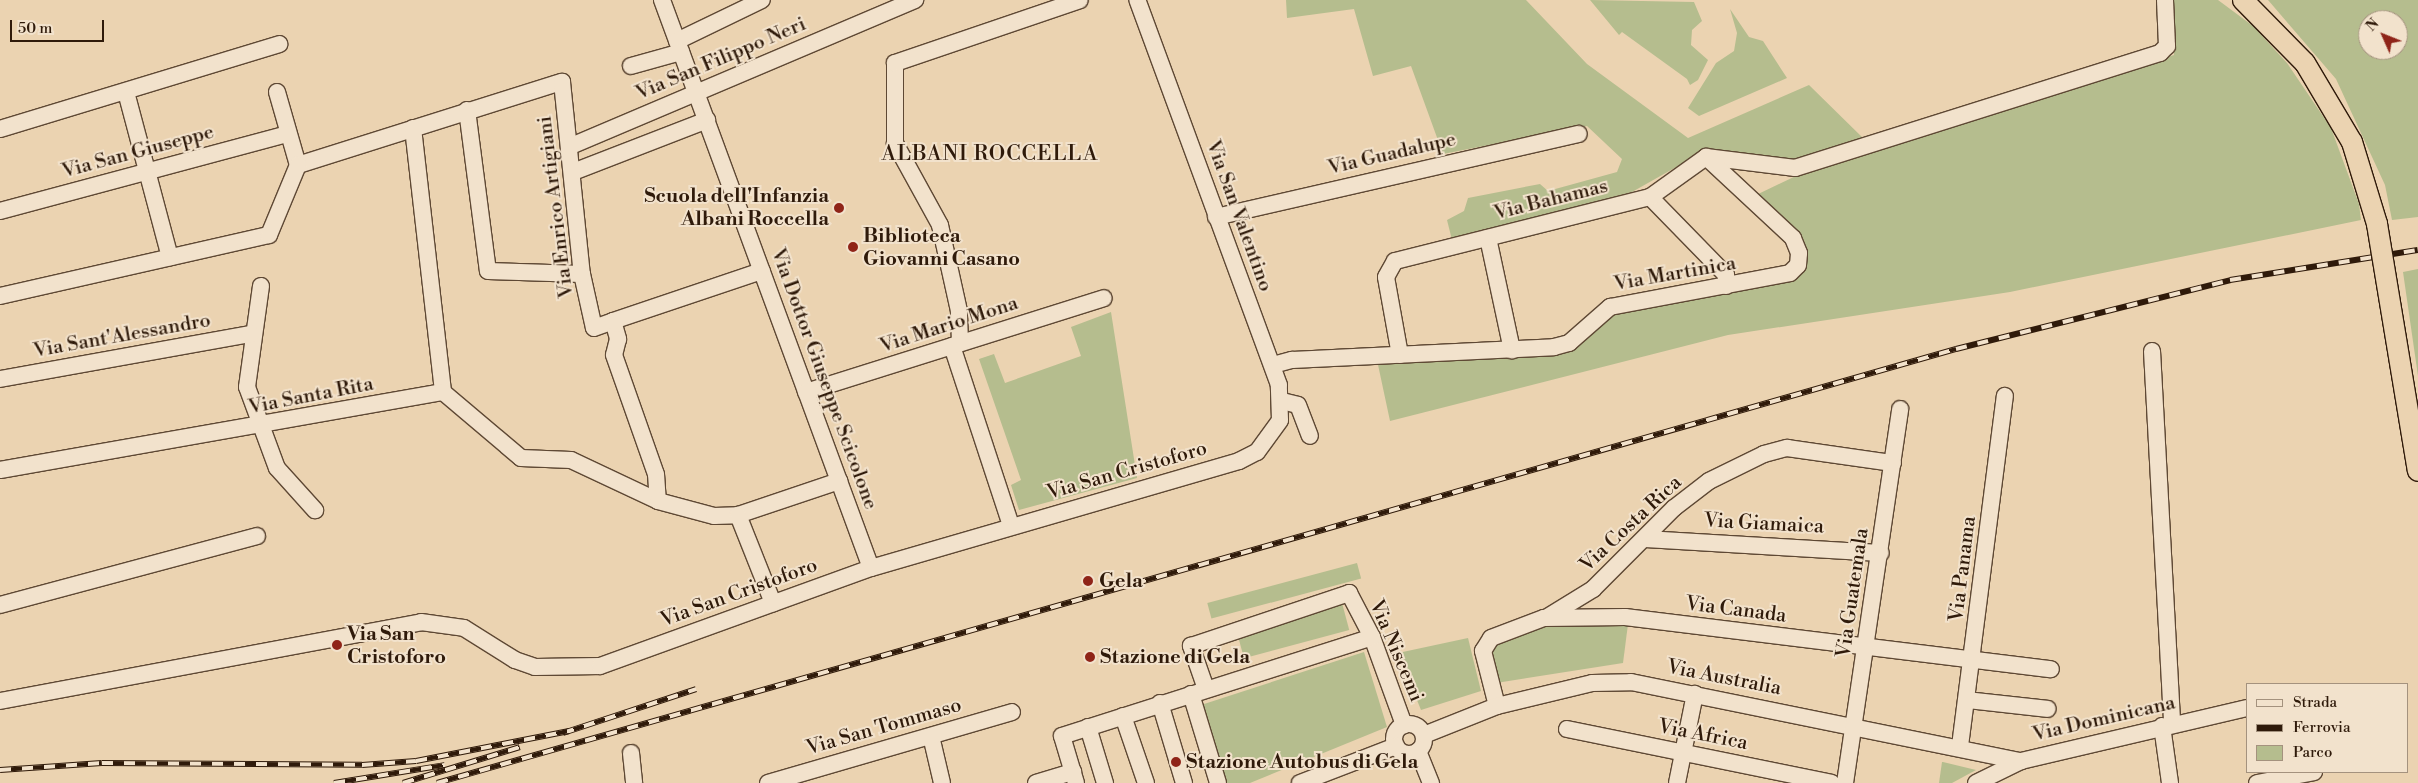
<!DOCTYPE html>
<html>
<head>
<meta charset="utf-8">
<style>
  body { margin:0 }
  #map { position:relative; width:2418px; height:783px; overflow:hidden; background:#ebd3b1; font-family:"Libre Bodoni",serif }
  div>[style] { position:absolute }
  .green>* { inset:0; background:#b5bd8e; transform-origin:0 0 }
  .roads { filter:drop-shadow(1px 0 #5e4834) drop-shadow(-1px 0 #5e4834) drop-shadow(0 1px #5e4834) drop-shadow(0 -1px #5e4834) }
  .minor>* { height:16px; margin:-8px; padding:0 8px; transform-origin:8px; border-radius:8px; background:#f2e2cc }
  .minor>.ring { margin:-8px; padding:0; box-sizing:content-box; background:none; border:16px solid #f2e2cc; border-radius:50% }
  .rail>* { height:5.5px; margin-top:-2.75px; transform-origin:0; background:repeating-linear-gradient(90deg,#f2e2cc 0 11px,#2f1a0a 0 22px); box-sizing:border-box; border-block:1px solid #2f1a0a }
  .bridges { filter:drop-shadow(1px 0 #2f1a0a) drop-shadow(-1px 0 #2f1a0a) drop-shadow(0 1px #2f1a0a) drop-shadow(0 -1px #2f1a0a) }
  .major-bridge>* { height:20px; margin:-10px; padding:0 10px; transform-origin:10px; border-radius:10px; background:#ebd3b1 }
  .dots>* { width:14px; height:14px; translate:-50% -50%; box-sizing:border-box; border:2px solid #f2e2cc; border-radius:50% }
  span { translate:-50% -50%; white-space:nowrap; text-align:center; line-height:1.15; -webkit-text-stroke:4px #f2e2cc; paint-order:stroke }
  .street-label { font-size:20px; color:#2f1a0a }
  .poi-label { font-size:20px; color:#2f1a0a; font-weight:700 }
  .right { translate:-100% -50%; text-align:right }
  .left { translate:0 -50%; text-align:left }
  .neighbourhood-label { font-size:21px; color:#2f1a0a; letter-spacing:1px }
  .legend { position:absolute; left:2246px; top:683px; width:162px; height:90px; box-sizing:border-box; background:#f2e2cc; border:1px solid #a4927e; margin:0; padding:6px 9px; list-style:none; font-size:15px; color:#2f1a0a }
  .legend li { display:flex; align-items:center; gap:10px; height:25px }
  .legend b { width:25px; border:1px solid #a4927e }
  .north { position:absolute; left:2358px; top:10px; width:50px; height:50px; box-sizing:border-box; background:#f2e2cc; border:1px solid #a4927e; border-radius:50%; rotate:314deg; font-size:14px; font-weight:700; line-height:20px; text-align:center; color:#2f1a0a }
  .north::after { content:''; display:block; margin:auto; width:18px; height:22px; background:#8f2418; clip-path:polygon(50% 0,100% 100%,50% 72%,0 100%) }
  .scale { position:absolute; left:10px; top:20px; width:94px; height:22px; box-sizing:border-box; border:2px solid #2f1a0a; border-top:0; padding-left:6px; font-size:15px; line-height:18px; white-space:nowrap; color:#2f1a0a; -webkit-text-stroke:4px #f2e2cc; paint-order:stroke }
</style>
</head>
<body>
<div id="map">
  <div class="green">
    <i style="clip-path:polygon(1286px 0,1526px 0,1587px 64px,1688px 138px,1809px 85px,1864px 139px,1798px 161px,1694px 157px,1632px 192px,1452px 240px,1447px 220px,1464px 211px,1468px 198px,1540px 184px,1548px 191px,1617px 172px,1622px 159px,1587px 126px,1443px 154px,1411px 66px,1373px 76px,1354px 9px,1287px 18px)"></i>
    <i style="clip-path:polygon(1590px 0,1694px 2px,1702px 21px,1692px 30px,1691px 45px,1708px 60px,1698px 80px,1690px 85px,1687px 79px,1622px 32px,1619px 35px)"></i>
    <i style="clip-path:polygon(2170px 0,2218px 0,2253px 26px,2287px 63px,2331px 128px,2359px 204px,2361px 220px,2010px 292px,1728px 335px,1390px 421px,1377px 360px,1546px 353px,1618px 309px,1726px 286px,1779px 284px,1799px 276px,1806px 260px,1754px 196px,1798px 175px,2174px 55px)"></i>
    <i style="clip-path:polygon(evenodd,2268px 0,2418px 0,2418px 217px,2392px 220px,2385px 185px,2336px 79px,2268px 0,2368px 20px,2398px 20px,2398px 50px,2368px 50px,2368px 20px)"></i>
    <i style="clip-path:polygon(1730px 9px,1749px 37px,1763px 41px,1787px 78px,1699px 116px,1688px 108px,1716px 63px,1734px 51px,1737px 33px)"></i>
    <i style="clip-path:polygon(2418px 269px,2418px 376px,2403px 272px)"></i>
    <i style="clip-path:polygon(1111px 312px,1137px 478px,1019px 510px,1011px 485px,1021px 480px,979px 359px,994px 354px,1005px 383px,1081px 356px,1071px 327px)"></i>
    <i style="left:1357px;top:563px;width:16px;height:155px;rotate:75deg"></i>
    <i style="left:1342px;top:603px;width:28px;height:109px;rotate:75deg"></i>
    <i style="clip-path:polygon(1628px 624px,1623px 663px,1496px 683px,1490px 656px,1497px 644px,1547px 625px)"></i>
    <i style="clip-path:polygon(1468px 638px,1481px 691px,1421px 710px,1398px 653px)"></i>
    <i style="clip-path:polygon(1364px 652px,1387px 727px,1250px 783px,1226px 783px,1201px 705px)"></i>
    <i style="clip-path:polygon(1942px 762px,1943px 762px,1976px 770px,1952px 783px,1939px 783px)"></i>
  </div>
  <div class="roads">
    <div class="minor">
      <i style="left:662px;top:0;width:605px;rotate:69.8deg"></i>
      <i style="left:677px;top:41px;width:94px;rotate:-25.8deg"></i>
      <i style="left:631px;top:66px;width:52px;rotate:-15.6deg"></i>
      <i style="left:126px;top:92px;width:171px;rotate:75.1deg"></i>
      <i style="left:277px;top:92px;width:76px;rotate:74deg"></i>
      <i style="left:298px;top:165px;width:277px;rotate:-17.5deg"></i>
      <i style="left:562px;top:82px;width:193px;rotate:84.1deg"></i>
      <i style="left:582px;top:274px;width:55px;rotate:77.5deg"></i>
      <i style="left:594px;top:328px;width:20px;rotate:-20deg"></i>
      <i style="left:613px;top:321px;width:19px;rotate:74deg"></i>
      <i style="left:618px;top:339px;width:16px;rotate:104deg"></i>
      <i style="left:614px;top:355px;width:126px;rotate:70.6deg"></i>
      <i style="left:656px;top:474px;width:27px;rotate:86deg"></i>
      <i style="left:467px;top:110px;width:162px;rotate:82.6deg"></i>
      <i style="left:488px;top:271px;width:94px;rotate:1.8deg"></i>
      <i style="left:413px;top:128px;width:266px;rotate:83.5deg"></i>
      <i style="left:0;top:129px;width:292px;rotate:-16.9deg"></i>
      <i style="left:571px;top:146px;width:374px;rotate:-23deg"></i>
      <i style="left:1706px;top:157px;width:90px;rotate:7deg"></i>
      <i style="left:1795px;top:168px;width:383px;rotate:-17.5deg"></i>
      <i style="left:2160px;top:53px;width:10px;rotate:-45deg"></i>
      <i style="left:2167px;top:46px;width:46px;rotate:-92.5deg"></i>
      <i style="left:573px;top:172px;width:144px;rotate:-21.2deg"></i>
      <i style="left:1650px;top:197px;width:109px;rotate:45.7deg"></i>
      <i style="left:1726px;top:275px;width:11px;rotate:90deg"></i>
      <i style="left:0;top:211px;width:297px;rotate:-15deg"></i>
      <i style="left:1216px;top:217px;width:372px;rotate:-12.9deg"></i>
      <i style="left:1488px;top:238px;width:115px;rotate:77.9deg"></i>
      <i style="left:261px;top:286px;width:102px;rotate:97.9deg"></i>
      <i style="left:247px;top:387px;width:86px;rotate:69.7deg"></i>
      <i style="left:277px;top:468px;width:57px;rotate:47.9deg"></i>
      <i style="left:0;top:296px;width:276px;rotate:-12.8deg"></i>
      <i style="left:269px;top:235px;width:76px;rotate:-67.5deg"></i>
      <i style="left:613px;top:321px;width:157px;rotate:-18.6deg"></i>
      <i style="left:960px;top:343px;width:32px;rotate:-92deg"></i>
      <i style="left:959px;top:311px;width:88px;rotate:-102.5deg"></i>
      <i style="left:940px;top:225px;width:94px;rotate:-118.8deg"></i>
      <i style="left:895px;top:143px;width:80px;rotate:-90deg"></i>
      <i style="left:895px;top:63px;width:195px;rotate:-18.8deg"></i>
      <i style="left:952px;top:346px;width:188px;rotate:71.8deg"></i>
      <i style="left:2152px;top:351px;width:374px;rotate:86.9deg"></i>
      <i style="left:1400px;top:355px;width:79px;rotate:-100.2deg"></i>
      <i style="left:1386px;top:277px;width:18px;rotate:-61deg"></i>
      <i style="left:1395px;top:261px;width:263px;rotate:-14.1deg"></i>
      <i style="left:1650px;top:197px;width:69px;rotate:-35.5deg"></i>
      <i style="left:1273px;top:365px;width:20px;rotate:-15deg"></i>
      <i style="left:1292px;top:360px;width:262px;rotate:-2.8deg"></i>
      <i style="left:1554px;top:347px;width:16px;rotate:-15deg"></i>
      <i style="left:1569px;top:343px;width:55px;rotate:-41.3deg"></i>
      <i style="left:1610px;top:307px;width:183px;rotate:-10.7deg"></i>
      <i style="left:1790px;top:273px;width:11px;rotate:-45deg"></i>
      <i style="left:1798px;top:265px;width:12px;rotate:-85deg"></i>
      <i style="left:1799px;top:253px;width:16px;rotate:-112deg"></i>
      <i style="left:1793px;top:238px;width:119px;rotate:-137deg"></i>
      <i style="left:0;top:379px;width:255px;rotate:-10.2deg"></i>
      <i style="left:806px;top:392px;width:312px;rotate:-17.5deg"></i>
      <i style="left:1282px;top:401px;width:16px;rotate:14deg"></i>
      <i style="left:1298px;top:405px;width:33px;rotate:69deg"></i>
      <i style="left:0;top:470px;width:450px;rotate:-10deg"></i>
      <i style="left:443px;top:392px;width:102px;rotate:40.2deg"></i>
      <i style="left:521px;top:458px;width:50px;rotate:2.3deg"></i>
      <i style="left:571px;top:460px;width:96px;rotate:25.2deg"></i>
      <i style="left:658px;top:501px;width:58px;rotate:15deg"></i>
      <i style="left:714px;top:516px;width:24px;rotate:-2deg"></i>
      <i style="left:738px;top:515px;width:107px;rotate:-18.6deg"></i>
      <i style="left:738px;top:515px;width:95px;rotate:68.3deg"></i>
      <i style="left:1645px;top:539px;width:236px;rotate:3.4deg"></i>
      <i style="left:0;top:605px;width:266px;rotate:-15deg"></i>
      <i style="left:1549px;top:616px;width:52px;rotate:-31.5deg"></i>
      <i style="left:1593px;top:589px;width:115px;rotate:-45deg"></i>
      <i style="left:1674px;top:508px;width:44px;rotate:-37.6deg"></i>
      <i style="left:1709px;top:481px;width:61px;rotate:-26.1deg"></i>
      <i style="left:1764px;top:454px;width:24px;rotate:-15deg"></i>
      <i style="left:1787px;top:448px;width:107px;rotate:8.1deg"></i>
      <i style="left:1206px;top:689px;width:46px;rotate:-109.2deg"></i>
      <i style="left:1191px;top:646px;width:167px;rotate:-18.5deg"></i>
      <i style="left:1349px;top:593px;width:50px;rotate:62.4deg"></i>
      <i style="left:1372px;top:637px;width:94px;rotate:70deg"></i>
      <i style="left:1191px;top:694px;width:93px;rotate:73.1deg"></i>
      <i style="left:1967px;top:700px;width:81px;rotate:6.3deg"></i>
      <i style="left:0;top:701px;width:428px;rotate:-10.6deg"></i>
      <i style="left:421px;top:622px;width:43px;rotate:7.9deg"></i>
      <i style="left:464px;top:628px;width:60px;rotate:32.1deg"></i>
      <i style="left:515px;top:660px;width:21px;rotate:19deg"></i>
      <i style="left:535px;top:667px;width:65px;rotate:-0.9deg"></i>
      <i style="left:600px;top:666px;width:288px;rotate:-19.9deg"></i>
      <i style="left:871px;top:568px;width:383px;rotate:-16.2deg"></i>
      <i style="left:1239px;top:461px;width:20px;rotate:-27deg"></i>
      <i style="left:1257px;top:452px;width:39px;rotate:-54deg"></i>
      <i style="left:1280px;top:420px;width:35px;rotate:-92deg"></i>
      <i style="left:1279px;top:385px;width:410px;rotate:-110.2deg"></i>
      <i style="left:1160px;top:703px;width:84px;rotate:73.3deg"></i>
      <i style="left:1497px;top:706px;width:57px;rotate:-104.3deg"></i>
      <i style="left:1483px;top:651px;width:15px;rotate:-58deg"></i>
      <i style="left:1491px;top:638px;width:57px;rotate:-20.7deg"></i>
      <i style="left:1544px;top:618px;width:81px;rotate:-0.7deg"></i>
      <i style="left:1625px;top:617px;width:429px;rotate:7deg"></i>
      <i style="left:1123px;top:716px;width:71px;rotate:71.1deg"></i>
      <i class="ring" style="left:1394px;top:724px;width:14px;height:14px"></i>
      <i style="left:2162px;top:726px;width:58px;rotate:82deg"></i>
      <i style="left:1088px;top:727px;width:59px;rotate:73.1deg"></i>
      <i style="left:1567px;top:729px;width:270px;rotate:11.5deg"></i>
      <i style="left:1424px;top:735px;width:79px;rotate:-21.7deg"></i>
      <i style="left:1497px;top:706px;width:98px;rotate:-13.6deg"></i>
      <i style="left:1592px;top:683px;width:39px;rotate:-1deg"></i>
      <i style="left:1631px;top:682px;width:398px;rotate:11.5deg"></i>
      <i style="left:931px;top:736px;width:48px;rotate:76.8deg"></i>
      <i style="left:1960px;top:746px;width:353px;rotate:-82.7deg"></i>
      <i style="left:1418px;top:751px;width:35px;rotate:68deg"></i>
      <i style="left:631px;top:753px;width:30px;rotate:84deg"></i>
      <i style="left:768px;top:783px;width:254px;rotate:-16.2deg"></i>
      <i style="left:1036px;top:783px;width:39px;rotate:-17deg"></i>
      <i style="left:1076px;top:783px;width:49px;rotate:-106.6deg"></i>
      <i style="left:1062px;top:736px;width:325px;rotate:-17.7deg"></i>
      <i style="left:1300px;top:783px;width:103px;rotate:-21.1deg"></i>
      <i style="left:1677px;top:783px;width:91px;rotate:-78.6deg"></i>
      <i style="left:1845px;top:783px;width:378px;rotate:-81.6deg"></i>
      <i style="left:1976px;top:783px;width:50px;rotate:-26.1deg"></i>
      <i style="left:2021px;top:761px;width:232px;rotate:-13.2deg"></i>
      <i style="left:2257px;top:783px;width:58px;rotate:-10.9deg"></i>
    </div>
  </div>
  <div class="rail">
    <i style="left:563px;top:733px;width:140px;rotate:-18.3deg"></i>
    <i style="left:0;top:770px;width:102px;rotate:-3.9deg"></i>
    <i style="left:102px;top:763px;width:260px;rotate:0.4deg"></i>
    <i style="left:362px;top:765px;width:54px;rotate:-4.2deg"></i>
    <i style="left:416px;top:761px;width:156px;rotate:-11.1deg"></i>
    <i style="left:334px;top:783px;width:112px;rotate:-9.2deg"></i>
    <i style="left:403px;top:783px;width:122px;rotate:-17.1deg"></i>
    <i style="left:437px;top:783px;width:1580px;rotate:-15.95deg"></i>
    <i style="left:1956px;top:349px;width:283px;rotate:-14.1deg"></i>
    <i style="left:2230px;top:280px;width:190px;rotate:-9.1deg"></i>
  </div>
  <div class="bridges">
    <div class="major-bridge">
      <i style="left:2243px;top:0;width:88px;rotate:45.5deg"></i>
      <i style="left:2305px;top:63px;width:92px;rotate:59.3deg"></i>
      <i style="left:2352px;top:142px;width:86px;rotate:73deg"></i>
      <i style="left:2377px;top:224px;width:250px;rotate:80.6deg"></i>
    </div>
  </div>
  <div class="dots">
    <i style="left:839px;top:208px;background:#8f2418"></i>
    <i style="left:853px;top:247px;background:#8f2418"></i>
    <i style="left:1088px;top:581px;background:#8f2418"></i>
    <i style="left:337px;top:645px;background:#8f2418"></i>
    <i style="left:1090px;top:657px;background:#8f2418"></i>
    <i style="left:1176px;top:762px;background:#8f2418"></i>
  </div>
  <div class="street-label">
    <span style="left:721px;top:59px;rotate:-23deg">Via San Filippo Neri</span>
    <span style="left:138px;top:152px;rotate:-15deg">Via San Giuseppe</span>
    <span style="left:1392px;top:154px;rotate:-13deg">Via Guadalupe</span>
    <span style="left:1551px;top:200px;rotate:-14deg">Via Bahamas</span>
    <span style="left:556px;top:207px;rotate:-97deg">Via Enrico Artigiani</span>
    <span style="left:1239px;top:216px;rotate:70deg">Via San Valentino</span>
    <span style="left:1675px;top:274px;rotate:-10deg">Via Martinica</span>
    <span style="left:949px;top:325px;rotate:-18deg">Via Mario Mona</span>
    <span style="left:122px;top:336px;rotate:-10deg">Via Sant'Alessandro</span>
    <span style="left:824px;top:379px;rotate:70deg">Via Dottor Giuseppe Scicolone</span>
    <span style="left:311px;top:396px;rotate:-11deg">Via Santa Rita</span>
    <span style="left:1127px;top:471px;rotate:-16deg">Via San Cristoforo</span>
    <span style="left:1631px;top:524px;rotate:-43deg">Via Costa Rica</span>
    <span style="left:1764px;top:524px;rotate:3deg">Via Giamaica</span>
    <span style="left:1963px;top:569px;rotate:-83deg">Via Panama</span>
    <span style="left:739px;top:593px;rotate:-20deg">Via San Cristoforo</span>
    <span style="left:1853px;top:593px;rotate:-82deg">Via Guatemala</span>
    <span style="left:1736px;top:610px;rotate:7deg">Via Canada</span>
    <span style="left:1396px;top:651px;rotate:67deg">Via Niscemi</span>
    <span style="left:1724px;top:678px;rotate:11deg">Via Australia</span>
    <span style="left:2104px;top:719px;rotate:-13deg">Via Dominicana</span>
    <span style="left:884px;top:727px;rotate:-16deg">Via San Tommaso</span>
    <span style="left:1703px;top:735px;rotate:11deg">Via Africa</span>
  </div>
  <div class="poi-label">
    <span class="right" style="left:829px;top:208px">Scuola dell'Infanzia<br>Albani Roccella</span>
    <span class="left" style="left:863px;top:248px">Biblioteca<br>Giovanni Casano</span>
    <span class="left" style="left:1099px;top:581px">Gela</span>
    <span class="left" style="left:347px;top:646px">Via San<br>Cristoforo</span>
    <span class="left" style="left:1100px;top:657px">Stazione di Gela</span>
    <span class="left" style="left:1186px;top:762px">Stazione Autobus di Gela</span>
  </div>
  <div class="neighbourhood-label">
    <span style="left:990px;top:154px">ALBANI ROCCELLA</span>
  </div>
  <ul class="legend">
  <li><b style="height:6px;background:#f2e2cc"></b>Strada</li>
  <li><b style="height:6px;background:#2f1a0a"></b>Ferrovia</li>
  <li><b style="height:14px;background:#b5bd8e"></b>Parco</li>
  </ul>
  <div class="north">N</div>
  <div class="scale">50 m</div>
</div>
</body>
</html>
